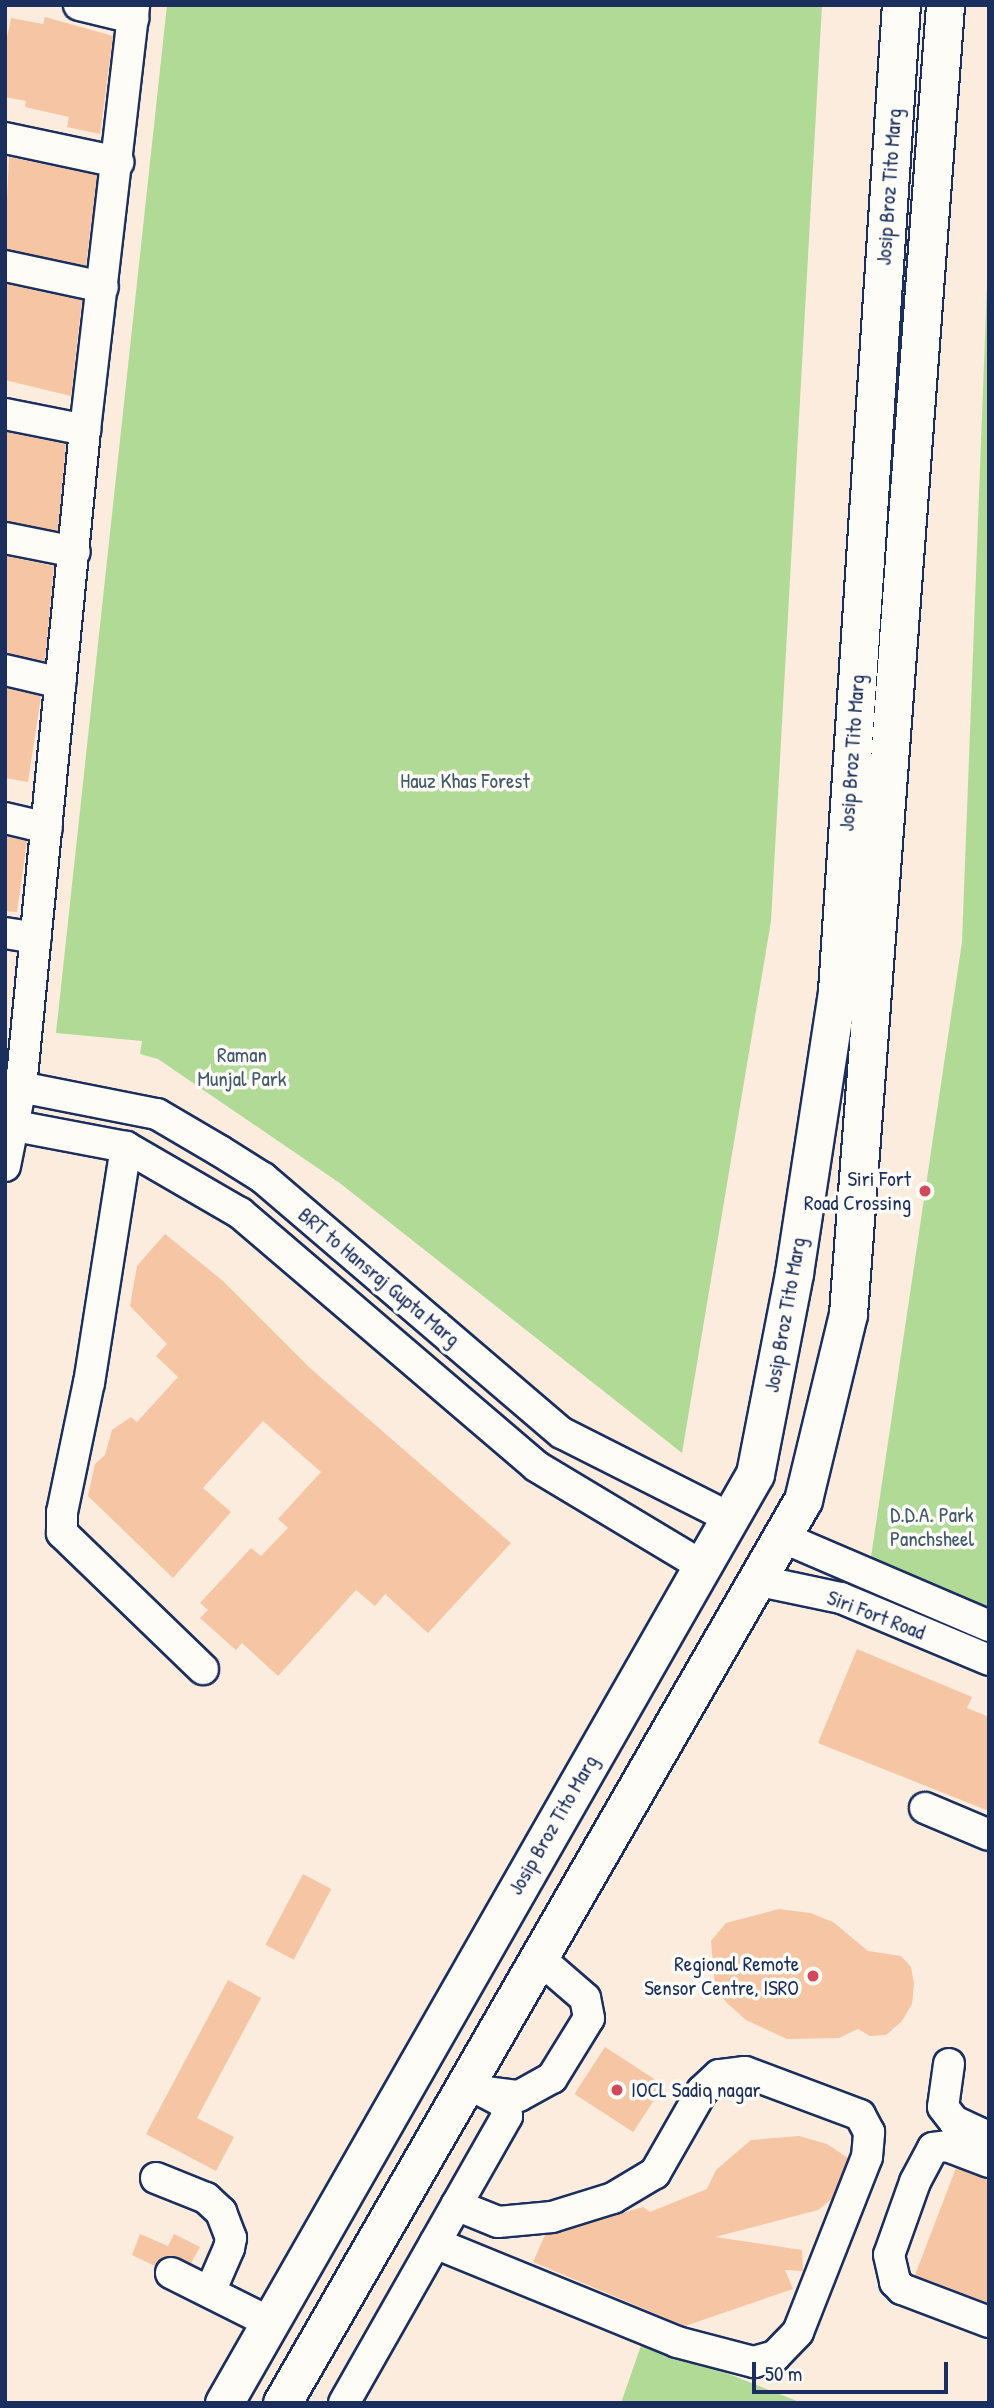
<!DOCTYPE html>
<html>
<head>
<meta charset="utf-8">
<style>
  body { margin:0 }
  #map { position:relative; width:994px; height:2408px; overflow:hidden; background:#fbecde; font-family:"Patrick Hand",sans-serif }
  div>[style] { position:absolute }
  .green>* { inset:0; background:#b1da97 }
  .building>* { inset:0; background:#f5c5a4; transform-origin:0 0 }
  .roads { filter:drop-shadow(2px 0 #1b2f5e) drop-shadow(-2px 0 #1b2f5e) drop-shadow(0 2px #1b2f5e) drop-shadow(0 -2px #1b2f5e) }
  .minor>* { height:30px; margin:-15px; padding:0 15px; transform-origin:15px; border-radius:15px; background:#fdfcf7 }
  .major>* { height:37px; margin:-18.5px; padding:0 18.5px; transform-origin:18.5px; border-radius:18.5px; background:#fdfcf7 }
  .dots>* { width:19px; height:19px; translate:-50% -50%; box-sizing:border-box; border:4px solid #fdfcf7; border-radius:50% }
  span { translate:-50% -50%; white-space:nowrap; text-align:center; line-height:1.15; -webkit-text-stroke:7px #fdfcf7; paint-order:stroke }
  .street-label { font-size:21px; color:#1b2f5e }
  .park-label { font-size:21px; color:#405a6c }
  .poi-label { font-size:21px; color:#1b2f5e }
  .right { translate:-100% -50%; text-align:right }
  .left { translate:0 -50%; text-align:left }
  .frame { position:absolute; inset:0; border:7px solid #1b2f5e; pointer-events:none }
  .scale { position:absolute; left:752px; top:2362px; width:196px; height:32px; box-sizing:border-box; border:4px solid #1b2f5e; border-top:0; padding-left:9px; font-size:21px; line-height:24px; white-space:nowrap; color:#1b2f5e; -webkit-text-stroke:5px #fdfcf7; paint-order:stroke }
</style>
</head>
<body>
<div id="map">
  <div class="green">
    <i style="clip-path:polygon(167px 5px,822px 5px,771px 921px,682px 1453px,341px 1184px,158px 1059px,140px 1054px,142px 1041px,56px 1033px)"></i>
    <i style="clip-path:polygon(989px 232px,989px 1610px,870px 1564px,962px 942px)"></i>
    <i style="clip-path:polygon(643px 2340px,802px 2403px,621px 2403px)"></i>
  </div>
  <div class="building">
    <i style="clip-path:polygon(45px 17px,113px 36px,100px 134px,67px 127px,69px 117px,25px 107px,26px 101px,5px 97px,5px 47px,11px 18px,43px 24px)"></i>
    <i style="clip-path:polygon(9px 157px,97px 175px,86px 266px,5px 249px)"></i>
    <i style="clip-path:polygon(5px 284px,82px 300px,71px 396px,5px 380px)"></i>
    <i style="clip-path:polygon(5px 432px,66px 444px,58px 531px,5px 521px)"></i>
    <i style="clip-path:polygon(5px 556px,54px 566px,45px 661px,5px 653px)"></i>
    <i style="clip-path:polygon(5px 688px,41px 696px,28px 782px,5px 778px)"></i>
    <i style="clip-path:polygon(5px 836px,27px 841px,17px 912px,5px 911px)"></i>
    <i style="clip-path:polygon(165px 1234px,223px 1281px,311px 1369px,511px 1543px,428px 1633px,385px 1594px,375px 1606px,356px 1590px,278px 1676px,242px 1643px,236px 1650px,200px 1618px,208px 1610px,200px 1603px,251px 1548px,261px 1556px,288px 1528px,278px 1519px,321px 1472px,263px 1421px,203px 1488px,231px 1512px,173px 1578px,88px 1496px,95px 1464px,105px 1455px,112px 1430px,131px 1417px,137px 1422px,178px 1377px,156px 1356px,167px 1344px,130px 1306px,137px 1266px)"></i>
    <i style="clip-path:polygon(857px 1649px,972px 1697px,967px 1708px,989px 1717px,989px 1811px,818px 1743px)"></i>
    <i style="left:303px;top:1874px;width:32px;height:80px;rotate:28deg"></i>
    <i style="clip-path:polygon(779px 1909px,810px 1913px,833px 1922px,868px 1951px,901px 1956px,911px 1967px,914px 1984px,912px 2004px,902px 2021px,886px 2035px,870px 2036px,858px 2029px,839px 2038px,787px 2039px,746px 2020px,727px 2003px,715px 1987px,711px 1941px,726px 1923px)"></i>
    <i style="clip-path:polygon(228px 1980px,261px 1998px,197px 2118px,234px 2137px,216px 2171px,146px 2134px)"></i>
    <i style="left:605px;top:2047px;width:70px;height:56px;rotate:33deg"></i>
    <i style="clip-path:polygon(799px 2136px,827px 2144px,848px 2158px,832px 2199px,818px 2210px,715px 2237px,802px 2250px,803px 2271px,785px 2270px,793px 2289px,685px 2326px,533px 2262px,545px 2235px,643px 2207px,650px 2212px,707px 2189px,716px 2170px,751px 2140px)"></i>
    <i style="clip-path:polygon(956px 2168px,989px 2180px,989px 2303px,915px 2275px)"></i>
    <i style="clip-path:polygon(140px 2234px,168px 2246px,174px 2234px,200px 2247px,191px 2263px,171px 2256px,155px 2266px,132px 2255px)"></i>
  </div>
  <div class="roads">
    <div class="minor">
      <i style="left:79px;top:5px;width:56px;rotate:13.5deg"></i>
      <i style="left:5px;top:138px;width:116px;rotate:12deg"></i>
      <i style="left:5px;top:266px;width:100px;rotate:12.1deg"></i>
      <i style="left:5px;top:414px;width:82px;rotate:11.3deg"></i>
      <i style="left:5px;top:538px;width:71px;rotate:11.3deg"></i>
      <i style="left:5px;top:670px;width:57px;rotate:13.1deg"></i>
      <i style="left:5px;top:818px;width:43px;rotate:13.4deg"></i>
      <i style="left:5px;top:933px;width:31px;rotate:9deg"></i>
      <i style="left:5px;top:1084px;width:155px;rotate:11.2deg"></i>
      <i style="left:157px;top:1114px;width:73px;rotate:30.4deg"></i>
      <i style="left:220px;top:1151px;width:51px;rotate:32.1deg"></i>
      <i style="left:263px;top:1178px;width:393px;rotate:40.5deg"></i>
      <i style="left:562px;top:1433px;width:191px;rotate:26.8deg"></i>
      <i style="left:5px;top:1124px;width:123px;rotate:10.8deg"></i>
      <i style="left:126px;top:1147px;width:132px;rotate:30.1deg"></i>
      <i style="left:240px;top:1213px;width:389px;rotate:40.5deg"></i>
      <i style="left:536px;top:1466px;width:192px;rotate:31deg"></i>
      <i style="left:126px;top:1147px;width:238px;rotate:98.9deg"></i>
      <i style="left:89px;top:1382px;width:133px;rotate:101.7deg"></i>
      <i style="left:62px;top:1512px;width:21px;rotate:90deg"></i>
      <i style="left:62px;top:1533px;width:196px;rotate:44deg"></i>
      <i style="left:5px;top:1166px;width:81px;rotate:-78.6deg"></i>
      <i style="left:21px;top:1087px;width:660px;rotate:-84.44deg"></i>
      <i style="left:85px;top:430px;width:428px;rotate:-83.4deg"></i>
      <i style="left:784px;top:1538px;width:223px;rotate:23.2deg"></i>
      <i style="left:760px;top:1581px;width:83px;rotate:11.9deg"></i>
      <i style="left:841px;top:1598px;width:160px;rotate:22.7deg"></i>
      <i style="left:925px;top:1808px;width:69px;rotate:22.9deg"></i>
      <i style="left:949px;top:2064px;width:43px;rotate:97.9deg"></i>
      <i style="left:943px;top:2107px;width:18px;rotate:52deg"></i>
      <i style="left:954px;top:2121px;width:38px;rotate:25deg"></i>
      <i style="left:485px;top:2092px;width:34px;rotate:7deg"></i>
      <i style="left:519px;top:2096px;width:38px;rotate:-29deg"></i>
      <i style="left:552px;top:2078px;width:70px;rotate:-58.3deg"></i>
      <i style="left:589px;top:2018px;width:20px;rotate:-101deg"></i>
      <i style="left:585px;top:1998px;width:60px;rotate:-139.1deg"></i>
      <i style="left:989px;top:2162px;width:45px;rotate:-159.1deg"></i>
      <i style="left:947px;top:2146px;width:14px;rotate:172deg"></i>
      <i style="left:933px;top:2148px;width:38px;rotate:118deg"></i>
      <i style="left:915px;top:2182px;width:77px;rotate:109.6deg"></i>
      <i style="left:889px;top:2255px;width:28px;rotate:77deg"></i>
      <i style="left:895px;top:2282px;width:10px;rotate:45deg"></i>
      <i style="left:902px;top:2289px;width:93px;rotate:20.8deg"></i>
      <i style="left:156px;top:2178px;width:54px;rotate:21.8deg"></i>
      <i style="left:206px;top:2198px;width:21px;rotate:43deg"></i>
      <i style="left:221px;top:2212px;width:28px;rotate:69deg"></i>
      <i style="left:231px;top:2238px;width:10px;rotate:101deg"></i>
      <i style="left:229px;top:2248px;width:48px;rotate:113.4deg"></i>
      <i style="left:435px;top:2243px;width:261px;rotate:22.2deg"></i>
      <i style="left:677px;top:2342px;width:80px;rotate:14.6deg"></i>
      <i style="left:754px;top:2362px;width:22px;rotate:-16deg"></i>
      <i style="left:775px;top:2356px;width:33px;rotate:-46deg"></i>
      <i style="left:798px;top:2332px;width:188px;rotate:-68.5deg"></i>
      <i style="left:867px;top:2157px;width:25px;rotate:-85deg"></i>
      <i style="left:869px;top:2132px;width:19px;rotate:-118deg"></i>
      <i style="left:860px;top:2115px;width:123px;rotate:-159.5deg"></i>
      <i style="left:745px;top:2072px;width:26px;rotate:173deg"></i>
      <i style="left:719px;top:2075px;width:23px;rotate:137deg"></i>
      <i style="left:702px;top:2091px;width:95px;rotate:119.8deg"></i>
      <i style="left:655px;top:2173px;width:49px;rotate:149.2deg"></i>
      <i style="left:613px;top:2198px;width:64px;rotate:162.7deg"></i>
      <i style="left:552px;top:2217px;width:54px;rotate:174.7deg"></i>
      <i style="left:498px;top:2222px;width:45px;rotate:-158deg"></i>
      <i style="left:171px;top:2273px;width:110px;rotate:26.6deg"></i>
      <i style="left:344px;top:2403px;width:330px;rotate:-60.4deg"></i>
      <i style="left:507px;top:2116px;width:13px;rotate:-99deg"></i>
      <i style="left:505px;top:2103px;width:43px;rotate:-152.2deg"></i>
    </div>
    <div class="major">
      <i style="left:224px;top:2403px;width:1070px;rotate:-60.25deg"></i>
      <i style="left:755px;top:1474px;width:205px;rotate:-79deg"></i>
      <i style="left:794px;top:1273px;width:285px;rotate:-81.3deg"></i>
      <i style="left:837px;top:991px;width:988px;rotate:-86.29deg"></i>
      <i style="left:282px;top:2403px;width:1043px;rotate:-60.02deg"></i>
      <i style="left:803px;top:1500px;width:191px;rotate:-76.4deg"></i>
      <i style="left:848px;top:1314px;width:1313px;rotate:-85.76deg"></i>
    </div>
  </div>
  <div class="dots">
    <i style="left:925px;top:1191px;background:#d1495b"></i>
    <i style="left:813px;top:1976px;background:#d1495b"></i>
    <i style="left:617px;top:2090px;background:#d1495b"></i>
  </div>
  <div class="street-label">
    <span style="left:889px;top:187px;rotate:-86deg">Josip Broz Tito Marg</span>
    <span style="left:852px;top:753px;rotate:-86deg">Josip Broz Tito Marg</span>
    <span style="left:379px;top:1277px;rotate:40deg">BRT to Hansraj Gupta Marg</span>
    <span style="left:785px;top:1315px;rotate:-80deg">Josip Broz Tito Marg</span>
    <span style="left:876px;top:1615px;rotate:21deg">Siri Fort Road</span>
    <span style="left:553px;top:1825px;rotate:-60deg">Josip Broz Tito Marg</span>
  </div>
  <div class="park-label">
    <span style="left:465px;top:781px">Hauz Khas Forest</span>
    <span style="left:242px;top:1067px">Raman<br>Munjal Park</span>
    <span style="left:932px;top:1527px">D.D.A. Park<br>Panchsheel</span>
  </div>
  <div class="poi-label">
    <span class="right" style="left:911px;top:1191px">Siri Fort<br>Road Crossing</span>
    <span class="right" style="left:799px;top:1976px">Regional Remote<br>Sensor Centre, ISRO</span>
    <span class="left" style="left:631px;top:2090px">IOCL Sadiq nagar</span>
  </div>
  <div class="frame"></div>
  <div class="scale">50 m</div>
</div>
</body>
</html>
